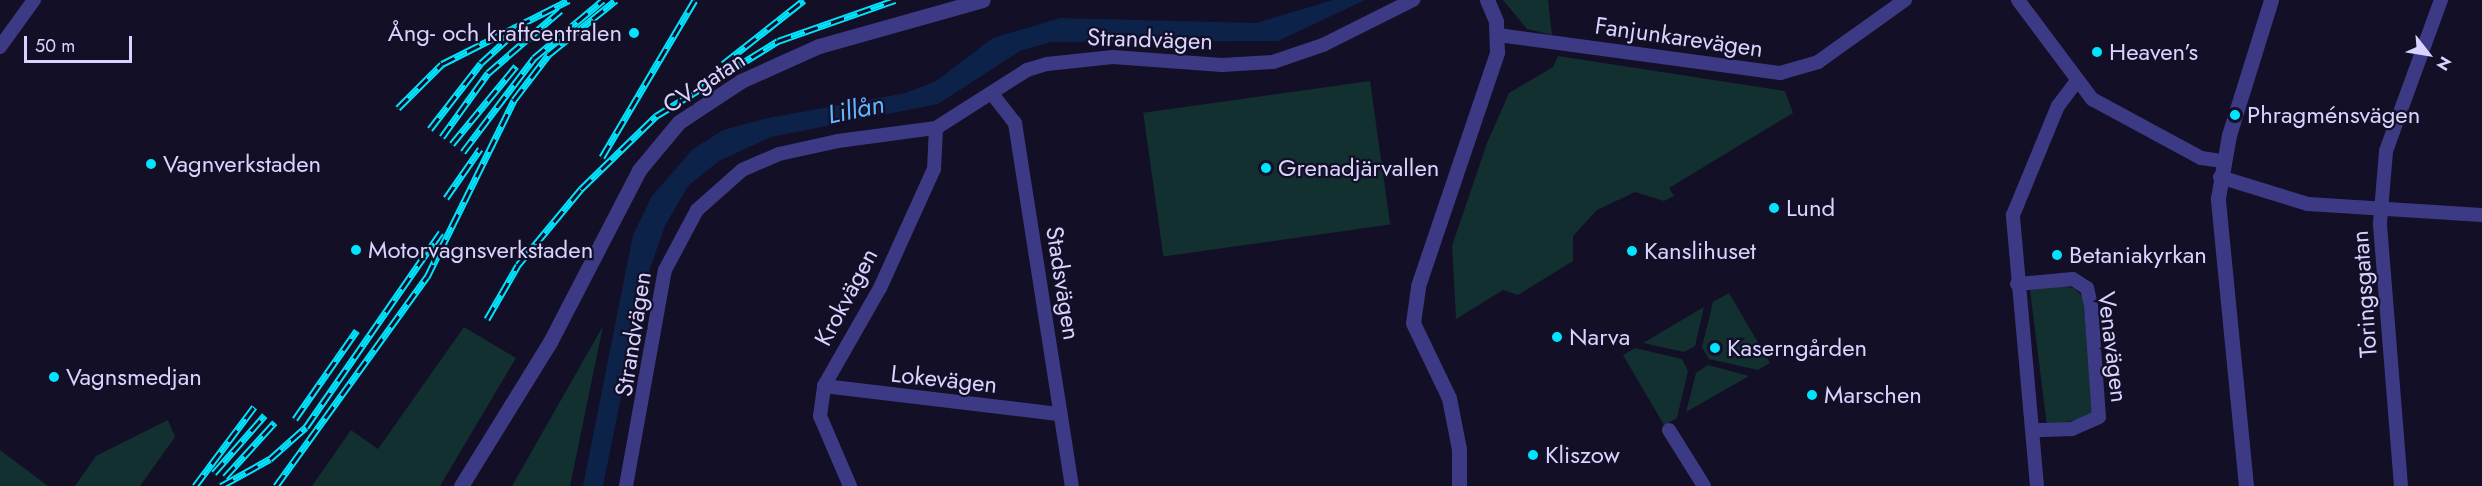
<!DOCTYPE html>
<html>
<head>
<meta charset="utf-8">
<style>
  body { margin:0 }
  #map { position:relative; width:2482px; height:486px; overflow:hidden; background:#130f26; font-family:Jost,sans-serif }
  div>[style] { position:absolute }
  .green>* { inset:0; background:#12302f; transform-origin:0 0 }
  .water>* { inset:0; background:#0c2248 }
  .minor>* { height:14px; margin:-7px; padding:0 7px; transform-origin:7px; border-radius:7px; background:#3d3a85 }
  .tertiary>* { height:15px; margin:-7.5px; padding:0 7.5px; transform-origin:7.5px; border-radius:7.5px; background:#3d3a85 }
  .rail>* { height:7px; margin-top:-3.5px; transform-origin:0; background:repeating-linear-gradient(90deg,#130f26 0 14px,#00e5ff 0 28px); box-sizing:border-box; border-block:2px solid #00e5ff }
  .dots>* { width:16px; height:16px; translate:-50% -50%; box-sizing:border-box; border:3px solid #130f26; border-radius:50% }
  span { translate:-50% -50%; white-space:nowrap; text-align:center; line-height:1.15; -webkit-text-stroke:4.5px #130f26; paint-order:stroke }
  .poi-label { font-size:24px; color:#d9d4ff }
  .right { translate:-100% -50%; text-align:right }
  .left { translate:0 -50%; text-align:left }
  .street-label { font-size:24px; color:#d9d4ff }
  .water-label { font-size:26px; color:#62b6ff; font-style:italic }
  .north { position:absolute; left:2398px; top:24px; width:60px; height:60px; -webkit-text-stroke:4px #130f26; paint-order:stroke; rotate:121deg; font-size:16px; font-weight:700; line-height:24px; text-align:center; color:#d9d4ff }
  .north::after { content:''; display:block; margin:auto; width:21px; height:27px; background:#d9d4ff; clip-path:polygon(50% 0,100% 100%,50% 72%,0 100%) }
  .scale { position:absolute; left:24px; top:36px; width:108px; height:27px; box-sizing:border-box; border:3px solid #d9d4ff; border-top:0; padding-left:8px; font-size:18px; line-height:21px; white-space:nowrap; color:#d9d4ff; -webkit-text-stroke:4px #130f26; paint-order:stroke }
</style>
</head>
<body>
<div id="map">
  <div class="green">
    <i style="clip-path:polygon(1503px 0,1548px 0,1552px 35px,1527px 29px)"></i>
    <i style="clip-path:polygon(1558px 56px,1785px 91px,1793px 113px,1669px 188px,1674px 196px,1664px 201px,1635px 192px,1597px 210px,1573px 236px,1573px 261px,1518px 295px,1503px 290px,1456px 319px,1452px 246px,1487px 143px,1509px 93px,1553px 67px)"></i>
    <i style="left:1370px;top:81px;width:145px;height:229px;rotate:82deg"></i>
    <i style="clip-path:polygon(2059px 286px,2074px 288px,2083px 297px,2094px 416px,2047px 426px,2030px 290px)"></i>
    <i style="clip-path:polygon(1729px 293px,1770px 363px,1758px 370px,1709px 359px,1702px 347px,1713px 302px)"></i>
    <i style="clip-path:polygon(1704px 307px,1695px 346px,1684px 352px,1643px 343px)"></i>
    <i style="clip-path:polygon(603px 326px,570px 486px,512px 486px)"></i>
    <i style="clip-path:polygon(464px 327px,516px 358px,440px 486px,312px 486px,351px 430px,378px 449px)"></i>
    <i style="clip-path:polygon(1635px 348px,1682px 359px,1688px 371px,1677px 418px,1664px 425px,1623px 355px)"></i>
    <i style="clip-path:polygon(1708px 365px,1749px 376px,1686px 412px,1696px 373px)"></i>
    <i style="clip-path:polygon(168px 420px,175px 437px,140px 486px,75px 486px,96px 456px)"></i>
    <i style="clip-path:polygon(0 450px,48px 486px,0 486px)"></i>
  </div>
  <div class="water">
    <i style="clip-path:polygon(1333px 0,1365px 0,1278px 41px,1051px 42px,1020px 51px,938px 104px,771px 137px,719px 161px,688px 186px,665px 226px,643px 288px,603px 486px,583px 486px,633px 235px,652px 196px,693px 149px,723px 130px,768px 118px,906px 93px,936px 81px,993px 38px,1060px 18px,1256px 23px)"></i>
  </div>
  <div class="minor">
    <i style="left:2018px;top:0;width:124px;rotate:53.2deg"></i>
    <i style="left:2092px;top:99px;width:124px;rotate:28.4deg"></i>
    <i style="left:2201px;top:158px;width:22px;rotate:8deg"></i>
    <i style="left:1498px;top:35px;width:285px;rotate:7.7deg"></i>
    <i style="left:1780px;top:73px;width:40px;rotate:-16deg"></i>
    <i style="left:1818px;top:62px;width:107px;rotate:-35.5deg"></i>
    <i style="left:0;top:47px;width:58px;rotate:-54.1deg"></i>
    <i style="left:993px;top:95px;width:36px;rotate:52deg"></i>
    <i style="left:1015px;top:123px;width:367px;rotate:81.1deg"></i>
    <i style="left:2220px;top:177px;width:92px;rotate:17.1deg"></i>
    <i style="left:2308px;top:204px;width:174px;rotate:3.6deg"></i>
    <i style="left:2017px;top:284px;width:56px;rotate:-5.1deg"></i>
    <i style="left:2073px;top:279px;width:17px;rotate:33deg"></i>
    <i style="left:2087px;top:288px;width:18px;rotate:77deg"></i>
    <i style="left:2091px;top:306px;width:111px;rotate:85.9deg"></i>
    <i style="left:2099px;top:417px;width:30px;rotate:156deg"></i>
    <i style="left:2072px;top:429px;width:37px;rotate:178deg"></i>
    <i style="left:824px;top:386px;width:238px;rotate:6.8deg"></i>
    <i style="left:1669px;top:430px;width:66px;rotate:58deg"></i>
    <i style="left:626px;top:486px;width:219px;rotate:-79.8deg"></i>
    <i style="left:665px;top:270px;width:68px;rotate:-61.9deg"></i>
    <i style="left:697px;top:210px;width:60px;rotate:-41.6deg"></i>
    <i style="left:742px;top:170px;width:40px;rotate:-23.4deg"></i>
    <i style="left:779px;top:154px;width:60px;rotate:-12.4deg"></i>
    <i style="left:838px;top:141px;width:99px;rotate:-7.6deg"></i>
    <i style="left:936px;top:128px;width:108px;rotate:-32.5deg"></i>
    <i style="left:1027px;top:70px;width:21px;rotate:-17deg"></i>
    <i style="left:1047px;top:64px;width:66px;rotate:-6.1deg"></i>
    <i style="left:1113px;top:57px;width:109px;rotate:4.2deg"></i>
    <i style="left:1222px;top:65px;width:51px;rotate:-3.4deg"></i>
    <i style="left:1273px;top:62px;width:53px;rotate:-18.8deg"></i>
    <i style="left:1323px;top:45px;width:101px;rotate:-26.6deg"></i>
    <i style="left:850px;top:486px;width:76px;rotate:-113.2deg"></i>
    <i style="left:820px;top:416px;width:30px;rotate:-82deg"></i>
    <i style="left:824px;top:386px;width:113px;rotate:-60.3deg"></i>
    <i style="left:880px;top:288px;width:131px;rotate:-65.6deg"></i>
    <i style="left:934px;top:169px;width:41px;rotate:-87.2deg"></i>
    <i style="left:2037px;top:486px;width:272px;rotate:-95.1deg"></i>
    <i style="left:2013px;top:215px;width:118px;rotate:-67.6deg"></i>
    <i style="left:2058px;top:106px;width:30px;rotate:-53deg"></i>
    <i style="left:2401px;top:486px;width:264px;rotate:-94.6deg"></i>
    <i style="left:2380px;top:223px;width:72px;rotate:-85.2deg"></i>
    <i style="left:2386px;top:151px;width:161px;rotate:-70deg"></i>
  </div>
  <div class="tertiary">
    <i style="left:461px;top:486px;width:169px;rotate:-58.3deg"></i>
    <i style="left:550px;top:342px;width:194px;rotate:-62.6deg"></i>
    <i style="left:639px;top:170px;width:62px;rotate:-50.2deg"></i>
    <i style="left:679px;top:122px;width:74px;rotate:-33.5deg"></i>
    <i style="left:741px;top:81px;width:85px;rotate:-24.2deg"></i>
    <i style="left:819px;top:46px;width:170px;rotate:-15.7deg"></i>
    <i style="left:1459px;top:486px;width:37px;rotate:-90deg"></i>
    <i style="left:1459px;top:449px;width:52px;rotate:-101.1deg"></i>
    <i style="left:1449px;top:398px;width:83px;rotate:-115.6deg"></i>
    <i style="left:1413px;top:323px;width:37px;rotate:-82deg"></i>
    <i style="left:1418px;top:286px;width:247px;rotate:-71.3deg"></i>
    <i style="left:1497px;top:52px;width:31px;rotate:-92deg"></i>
    <i style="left:1496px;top:21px;width:23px;rotate:-113deg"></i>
    <i style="left:2246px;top:486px;width:289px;rotate:-95.6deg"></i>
    <i style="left:2218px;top:198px;width:64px;rotate:-80.1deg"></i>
    <i style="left:2229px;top:135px;width:141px;rotate:-72.7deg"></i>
  </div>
  <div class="rail">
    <i style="left:723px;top:64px;width:103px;rotate:-38.3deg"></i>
    <i style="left:398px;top:108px;width:62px;rotate:-45deg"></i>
    <i style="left:442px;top:64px;width:142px;rotate:-26.7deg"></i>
    <i style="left:430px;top:129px;width:83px;rotate:-52.3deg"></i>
    <i style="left:481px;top:63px;width:49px;rotate:-42.5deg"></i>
    <i style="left:442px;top:137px;width:79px;rotate:-54.3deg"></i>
    <i style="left:488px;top:73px;width:96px;rotate:-40.8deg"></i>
    <i style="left:452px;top:144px;width:101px;rotate:-50.6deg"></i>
    <i style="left:463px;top:152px;width:118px;rotate:-52.9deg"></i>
    <i style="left:534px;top:58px;width:90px;rotate:-40deg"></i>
    <i style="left:602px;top:157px;width:182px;rotate:-59.4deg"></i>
    <i style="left:446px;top:198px;width:60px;rotate:-55.2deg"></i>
    <i style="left:487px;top:319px;width:62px;rotate:-60.1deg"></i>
    <i style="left:518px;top:265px;width:99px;rotate:-50.3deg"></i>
    <i style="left:581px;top:189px;width:105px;rotate:-44.2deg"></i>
    <i style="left:656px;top:116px;width:143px;rotate:-31.6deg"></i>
    <i style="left:778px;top:41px;width:124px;rotate:-19.3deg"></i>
    <i style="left:295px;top:419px;width:108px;rotate:-55.1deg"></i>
    <i style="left:214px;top:473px;width:77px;rotate:-48.7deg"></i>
    <i style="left:225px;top:477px;width:74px;rotate:-47.7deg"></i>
    <i style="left:195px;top:486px;width:99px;rotate:-53.2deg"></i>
    <i style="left:221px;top:486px;width:56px;rotate:-28.9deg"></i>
    <i style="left:270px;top:459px;width:48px;rotate:-41.6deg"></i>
    <i style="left:306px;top:427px;width:237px;rotate:-55.3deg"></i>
    <i style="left:276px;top:486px;width:258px;rotate:-54.2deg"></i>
    <i style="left:427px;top:277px;width:197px;rotate:-63.8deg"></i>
    <i style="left:514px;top:100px;width:58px;rotate:-52.7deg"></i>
    <i style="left:549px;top:54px;width:86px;rotate:-38.9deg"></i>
  </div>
  <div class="dots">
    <i style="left:634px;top:33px;background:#00e5ff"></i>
    <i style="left:2097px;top:52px;background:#00e5ff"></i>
    <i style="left:2235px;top:115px;background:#00e5ff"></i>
    <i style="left:151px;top:164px;background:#00e5ff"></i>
    <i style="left:1266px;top:168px;background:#00e5ff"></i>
    <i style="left:1774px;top:208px;background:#00e5ff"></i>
    <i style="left:356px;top:250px;background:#00e5ff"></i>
    <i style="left:1632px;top:251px;background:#00e5ff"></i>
    <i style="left:2057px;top:255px;background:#00e5ff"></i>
    <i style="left:1557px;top:337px;background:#00e5ff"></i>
    <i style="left:1715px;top:348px;background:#00e5ff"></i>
    <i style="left:54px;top:377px;background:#00e5ff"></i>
    <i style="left:1812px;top:395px;background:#00e5ff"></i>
    <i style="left:1533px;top:455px;background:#00e5ff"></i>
  </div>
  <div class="poi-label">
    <span class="right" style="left:622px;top:33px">Ång- och kraftcentralen</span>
    <span class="left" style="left:2109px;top:52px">Heaven’s</span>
    <span class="left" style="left:2247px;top:115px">Phragménsvägen</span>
    <span class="left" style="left:163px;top:164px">Vagnverkstaden</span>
    <span class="left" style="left:1278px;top:168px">Grenadjärvallen</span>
    <span class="left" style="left:1786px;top:208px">Lund</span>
    <span class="left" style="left:368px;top:250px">Motorvagnsverkstaden</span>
    <span class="left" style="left:1644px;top:251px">Kanslihuset</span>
    <span class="left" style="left:2069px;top:255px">Betaniakyrkan</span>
    <span class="left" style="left:1569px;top:337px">Narva</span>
    <span class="left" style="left:1727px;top:348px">Kaserngården</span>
    <span class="left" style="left:66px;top:377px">Vagnsmedjan</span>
    <span class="left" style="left:1824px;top:395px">Marschen</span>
    <span class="left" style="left:1545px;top:455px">Kliszow</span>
  </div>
  <div class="street-label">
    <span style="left:1679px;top:37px;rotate:8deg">Fanjunkarevägen</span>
    <span style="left:1150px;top:39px;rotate:2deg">Strandvägen</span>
    <span style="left:704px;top:82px;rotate:-33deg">CV-gatan</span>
    <span style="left:1063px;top:283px;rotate:81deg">Stadsvägen</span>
    <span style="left:2364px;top:294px;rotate:-94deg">Toringsgatan</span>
    <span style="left:846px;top:297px;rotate:-62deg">Krokvägen</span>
    <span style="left:633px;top:334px;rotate:-81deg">Strandvägen</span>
    <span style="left:2113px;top:347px;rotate:83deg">Venavägen</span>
    <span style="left:944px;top:379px;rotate:6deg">Lokevägen</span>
  </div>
  <div class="water-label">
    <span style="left:856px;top:110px;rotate:-12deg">Lillån</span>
  </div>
  <div class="north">N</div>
  <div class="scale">50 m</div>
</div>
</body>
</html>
